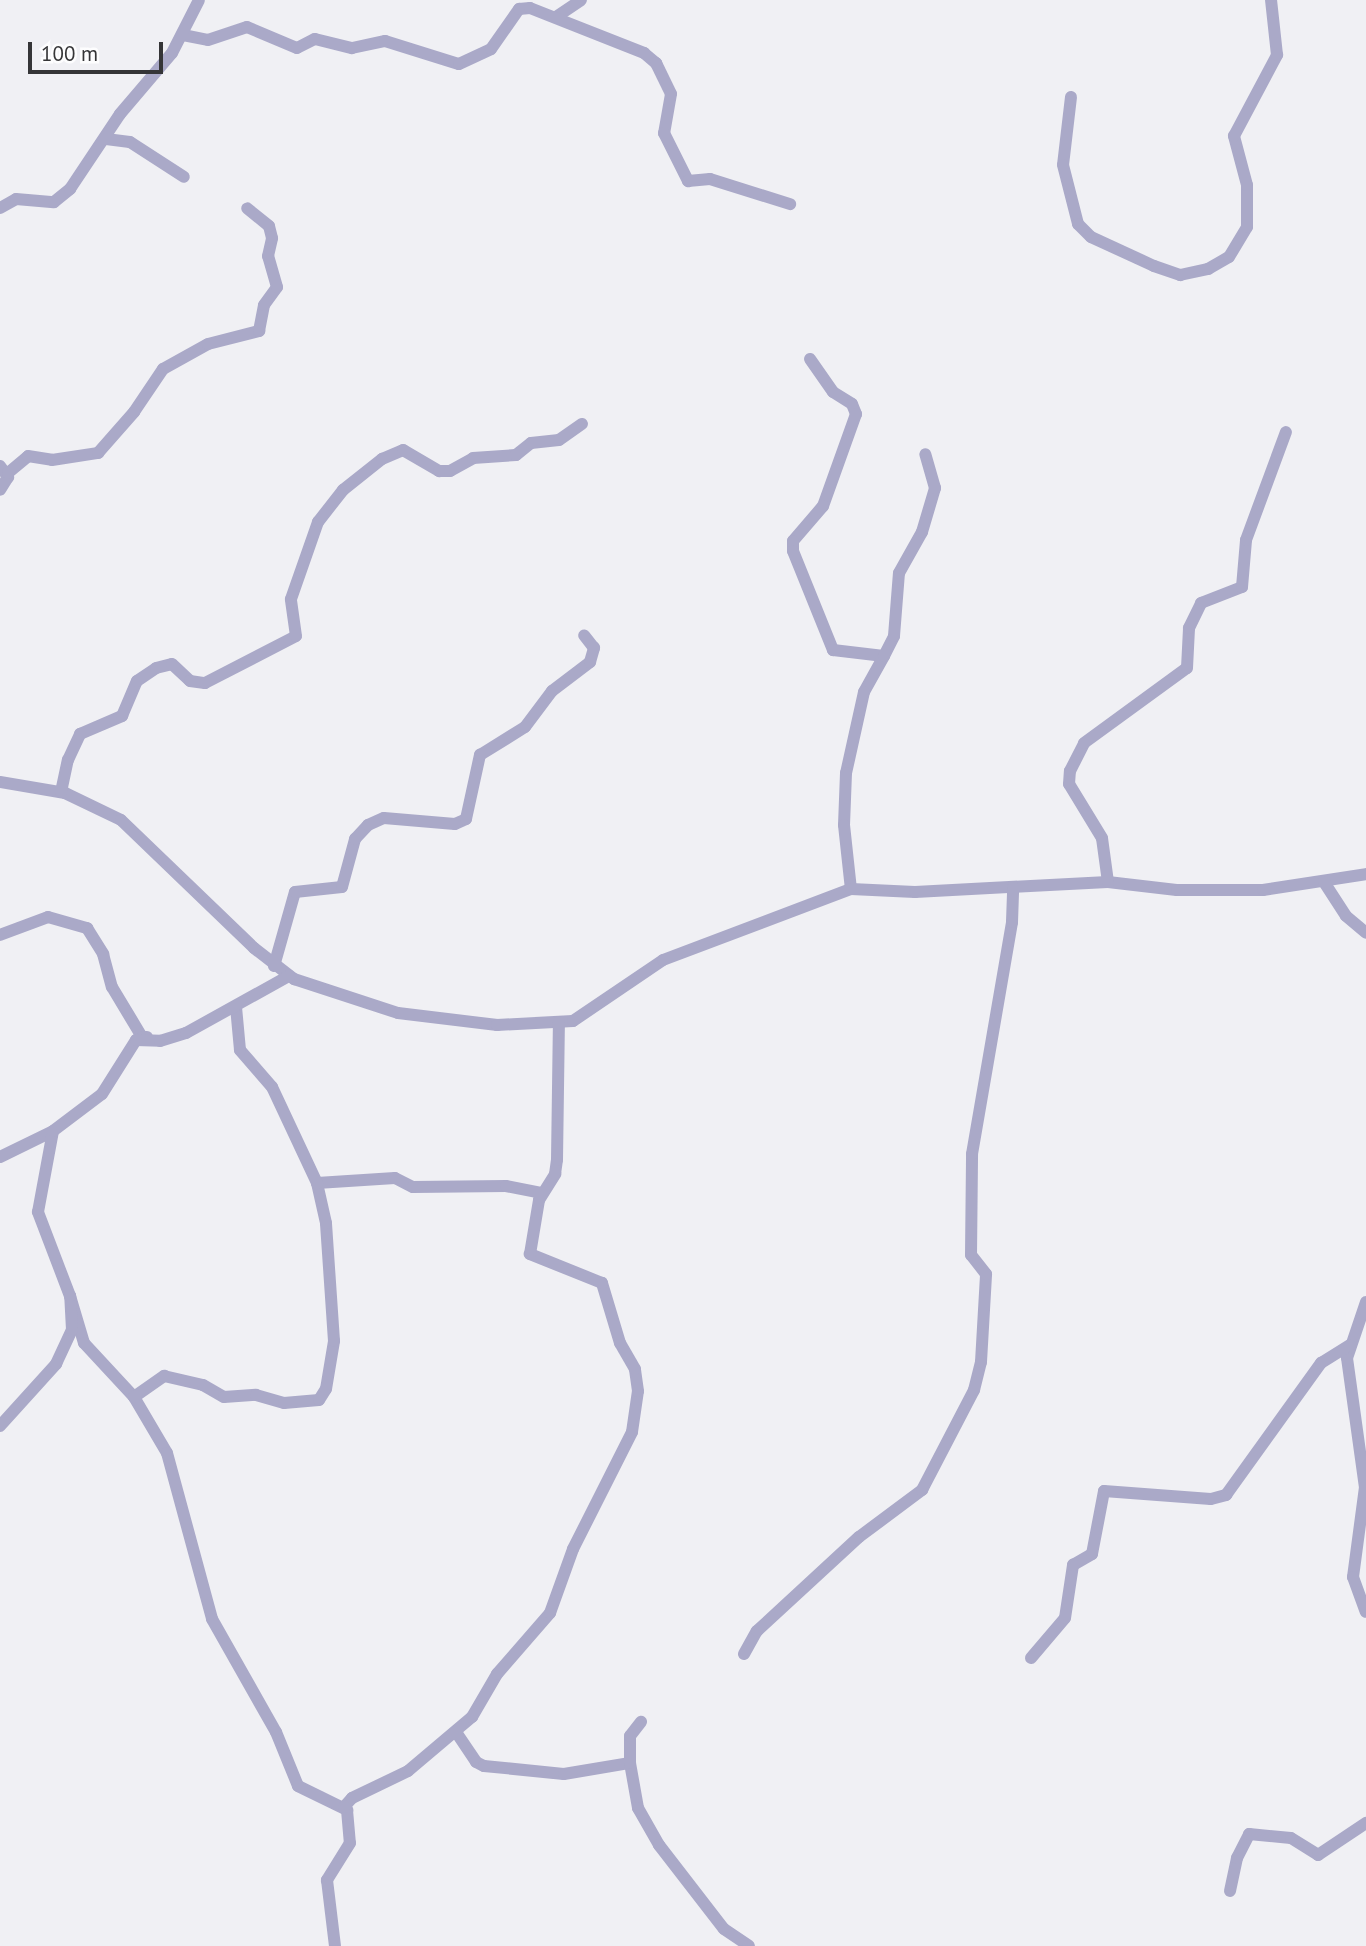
<!DOCTYPE html>
<html>
<head>
<meta charset="utf-8">
<style>
  body { margin:0 }
  #map { position:relative; width:1366px; height:1946px; overflow:hidden; background:#f0f0f4; font-family:"PT Sans",sans-serif }
  div>[style] { position:absolute }
  .minor>* { height:12px; margin:-6px; padding:0 6px; transform-origin:6px; border-radius:6px; background:#aaa9c8 }
  span { translate:-50% -50%; white-space:nowrap; text-align:center; line-height:1.15; -webkit-text-stroke:7px #fdfdfe; paint-order:stroke }
  .scale { position:absolute; left:28px; top:42px; width:135px; height:32px; box-sizing:border-box; border:4px solid #353537; border-top:0; padding-left:9px; font-size:21px; line-height:24px; white-space:nowrap; color:#353537; -webkit-text-stroke:5px #fdfdfe; paint-order:stroke }
</style>
</head>
<body>
<div id="map">
  <div class="minor">
    <i style="left:556px;top:17px;width:30px;rotate:-34deg"></i>
    <i style="left:183px;top:35px;width:25px;rotate:11deg"></i>
    <i style="left:208px;top:40px;width:41px;rotate:-18.4deg"></i>
    <i style="left:247px;top:27px;width:54px;rotate:22.8deg"></i>
    <i style="left:297px;top:48px;width:20px;rotate:-27deg"></i>
    <i style="left:315px;top:39px;width:38px;rotate:14deg"></i>
    <i style="left:352px;top:48px;width:34px;rotate:-12deg"></i>
    <i style="left:385px;top:41px;width:77px;rotate:17.3deg"></i>
    <i style="left:459px;top:64px;width:35px;rotate:-25deg"></i>
    <i style="left:491px;top:49px;width:49px;rotate:-55deg"></i>
    <i style="left:519px;top:9px;width:11px;rotate:-5deg"></i>
    <i style="left:530px;top:8px;width:123px;rotate:21.5deg"></i>
    <i style="left:644px;top:53px;width:16px;rotate:40deg"></i>
    <i style="left:656px;top:63px;width:34px;rotate:64deg"></i>
    <i style="left:671px;top:94px;width:40px;rotate:100deg"></i>
    <i style="left:664px;top:133px;width:54px;rotate:63.4deg"></i>
    <i style="left:688px;top:181px;width:22px;rotate:-5deg"></i>
    <i style="left:710px;top:179px;width:84px;rotate:17.4deg"></i>
    <i style="left:1071px;top:97px;width:68px;rotate:96.7deg"></i>
    <i style="left:1063px;top:165px;width:61px;rotate:75.7deg"></i>
    <i style="left:1078px;top:224px;width:18px;rotate:45deg"></i>
    <i style="left:1091px;top:237px;width:69px;rotate:24.7deg"></i>
    <i style="left:1154px;top:266px;width:28px;rotate:19deg"></i>
    <i style="left:1180px;top:275px;width:29px;rotate:-12deg"></i>
    <i style="left:1208px;top:269px;width:24px;rotate:-30deg"></i>
    <i style="left:1229px;top:257px;width:35px;rotate:-59deg"></i>
    <i style="left:1247px;top:227px;width:42px;rotate:-90deg"></i>
    <i style="left:1247px;top:185px;width:51px;rotate:-104.9deg"></i>
    <i style="left:1234px;top:136px;width:92px;rotate:-62deg"></i>
    <i style="left:1277px;top:55px;width:55px;rotate:-96.2deg"></i>
    <i style="left:106px;top:139px;width:24px;rotate:7deg"></i>
    <i style="left:130px;top:142px;width:64px;rotate:32.9deg"></i>
    <i style="left:0;top:208px;width:18px;rotate:-29deg"></i>
    <i style="left:16px;top:199px;width:38px;rotate:5deg"></i>
    <i style="left:54px;top:202px;width:21px;rotate:-39deg"></i>
    <i style="left:70px;top:189px;width:90px;rotate:-56.3deg"></i>
    <i style="left:120px;top:114px;width:80px;rotate:-49.6deg"></i>
    <i style="left:172px;top:53px;width:59px;rotate:-63deg"></i>
    <i style="left:810px;top:359px;width:40px;rotate:55.1deg"></i>
    <i style="left:833px;top:392px;width:22px;rotate:32deg"></i>
    <i style="left:852px;top:404px;width:11px;rotate:68deg"></i>
    <i style="left:856px;top:414px;width:98px;rotate:109.7deg"></i>
    <i style="left:823px;top:506px;width:46px;rotate:130.6deg"></i>
    <i style="left:793px;top:541px;width:10px;rotate:90deg"></i>
    <i style="left:793px;top:551px;width:107px;rotate:68deg"></i>
    <i style="left:833px;top:650px;width:51px;rotate:6.7deg"></i>
    <i style="left:884px;top:656px;width:41px;rotate:119.1deg"></i>
    <i style="left:864px;top:692px;width:83px;rotate:102.5deg"></i>
    <i style="left:846px;top:773px;width:52px;rotate:92.2deg"></i>
    <i style="left:844px;top:825px;width:64px;rotate:83.8deg"></i>
    <i style="left:0;top:466px;width:14px;rotate:54deg"></i>
    <i style="left:8px;top:477px;width:15px;rotate:122deg"></i>
    <i style="left:8px;top:473px;width:26px;rotate:-40deg"></i>
    <i style="left:28px;top:456px;width:24px;rotate:9deg"></i>
    <i style="left:52px;top:460px;width:47px;rotate:-8.7deg"></i>
    <i style="left:98px;top:453px;width:55px;rotate:-48.7deg"></i>
    <i style="left:134px;top:412px;width:52px;rotate:-56deg"></i>
    <i style="left:163px;top:369px;width:51px;rotate:-29.1deg"></i>
    <i style="left:208px;top:344px;width:53px;rotate:-14.3deg"></i>
    <i style="left:259px;top:331px;width:26px;rotate:-79deg"></i>
    <i style="left:264px;top:305px;width:22px;rotate:-54deg"></i>
    <i style="left:277px;top:287px;width:32px;rotate:-106deg"></i>
    <i style="left:268px;top:256px;width:18px;rotate:-77deg"></i>
    <i style="left:272px;top:238px;width:12px;rotate:-104deg"></i>
    <i style="left:269px;top:226px;width:28px;rotate:-141deg"></i>
    <i style="left:884px;top:656px;width:22px;rotate:-63deg"></i>
    <i style="left:894px;top:636px;width:63px;rotate:-85.5deg"></i>
    <i style="left:899px;top:573px;width:47px;rotate:-60.7deg"></i>
    <i style="left:922px;top:532px;width:46px;rotate:-73.5deg"></i>
    <i style="left:935px;top:488px;width:35px;rotate:-106deg"></i>
    <i style="left:0;top:782px;width:66px;rotate:9.6deg"></i>
    <i style="left:65px;top:793px;width:62px;rotate:25.7deg"></i>
    <i style="left:121px;top:820px;width:185px;rotate:43.9deg"></i>
    <i style="left:254px;top:948px;width:51px;rotate:37.8deg"></i>
    <i style="left:294px;top:979px;width:109px;rotate:18.1deg"></i>
    <i style="left:398px;top:1013px;width:100px;rotate:6.9deg"></i>
    <i style="left:497px;top:1025px;width:76px;rotate:-3deg"></i>
    <i style="left:573px;top:1021px;width:109px;rotate:-34.1deg"></i>
    <i style="left:663px;top:960px;width:201px;rotate:-20.7deg"></i>
    <i style="left:851px;top:889px;width:64px;rotate:2.7deg"></i>
    <i style="left:915px;top:892px;width:193px;rotate:-3deg"></i>
    <i style="left:1108px;top:882px;width:69px;rotate:6.6deg"></i>
    <i style="left:1177px;top:890px;width:86px"></i>
    <i style="left:1263px;top:890px;width:104px;rotate:-8.8deg"></i>
    <i style="left:61px;top:792px;width:33px;rotate:-78deg"></i>
    <i style="left:68px;top:760px;width:29px;rotate:-65deg"></i>
    <i style="left:80px;top:734px;width:46px;rotate:-23.2deg"></i>
    <i style="left:122px;top:716px;width:38px;rotate:-67deg"></i>
    <i style="left:137px;top:681px;width:23px;rotate:-34deg"></i>
    <i style="left:156px;top:668px;width:16px;rotate:-14deg"></i>
    <i style="left:172px;top:664px;width:25px;rotate:43deg"></i>
    <i style="left:190px;top:681px;width:15px;rotate:8deg"></i>
    <i style="left:205px;top:683px;width:102px;rotate:-27.3deg"></i>
    <i style="left:296px;top:636px;width:37px;rotate:-98deg"></i>
    <i style="left:291px;top:599px;width:82px;rotate:-70.7deg"></i>
    <i style="left:318px;top:522px;width:41px;rotate:-52deg"></i>
    <i style="left:343px;top:490px;width:50px;rotate:-38.5deg"></i>
    <i style="left:382px;top:459px;width:23px;rotate:-23deg"></i>
    <i style="left:403px;top:450px;width:42px;rotate:30.3deg"></i>
    <i style="left:439px;top:471px;width:11px"></i>
    <i style="left:450px;top:471px;width:26px;rotate:-29deg"></i>
    <i style="left:473px;top:458px;width:43px;rotate:-4deg"></i>
    <i style="left:516px;top:455px;width:19px;rotate:-39deg"></i>
    <i style="left:531px;top:443px;width:28px;rotate:-6deg"></i>
    <i style="left:559px;top:440px;width:28px;rotate:-35deg"></i>
    <i style="left:1108px;top:882px;width:44px;rotate:-97.8deg"></i>
    <i style="left:1102px;top:838px;width:63px;rotate:-121.4deg"></i>
    <i style="left:1069px;top:784px;width:13px;rotate:-86deg"></i>
    <i style="left:1070px;top:771px;width:31px;rotate:-63deg"></i>
    <i style="left:1084px;top:743px;width:127px;rotate:-36.1deg"></i>
    <i style="left:1187px;top:668px;width:40px;rotate:-87.1deg"></i>
    <i style="left:1189px;top:628px;width:28px;rotate:-64deg"></i>
    <i style="left:1201px;top:603px;width:44px;rotate:-21.3deg"></i>
    <i style="left:1242px;top:587px;width:47px;rotate:-85.1deg"></i>
    <i style="left:1246px;top:540px;width:115px;rotate:-69.7deg"></i>
    <i style="left:1324px;top:882px;width:40px;rotate:57.1deg"></i>
    <i style="left:1346px;top:916px;width:26px;rotate:40deg"></i>
    <i style="left:0;top:935px;width:51px;rotate:-20.6deg"></i>
    <i style="left:48px;top:917px;width:41px;rotate:15.8deg"></i>
    <i style="left:87px;top:928px;width:31px;rotate:58deg"></i>
    <i style="left:103px;top:954px;width:34px;rotate:75deg"></i>
    <i style="left:112px;top:987px;width:58px;rotate:59deg"></i>
    <i style="left:142px;top:1037px;width:5px"></i>
    <i style="left:274px;top:966px;width:77px;rotate:-74.2deg"></i>
    <i style="left:295px;top:892px;width:47px;rotate:-6.1deg"></i>
    <i style="left:342px;top:887px;width:50px;rotate:-74.8deg"></i>
    <i style="left:355px;top:839px;width:19px;rotate:-47deg"></i>
    <i style="left:368px;top:825px;width:17px;rotate:-24deg"></i>
    <i style="left:384px;top:818px;width:71px;rotate:4.8deg"></i>
    <i style="left:455px;top:824px;width:12px;rotate:-24deg"></i>
    <i style="left:466px;top:819px;width:66px;rotate:-77.7deg"></i>
    <i style="left:480px;top:755px;width:53px;rotate:-31.9deg"></i>
    <i style="left:525px;top:727px;width:45px;rotate:-53.1deg"></i>
    <i style="left:552px;top:691px;width:48px;rotate:-37.3deg"></i>
    <i style="left:590px;top:662px;width:15px;rotate:-74deg"></i>
    <i style="left:594px;top:648px;width:16px;rotate:-128deg"></i>
    <i style="left:0;top:1157px;width:59px;rotate:-26.1deg"></i>
    <i style="left:317px;top:1183px;width:78px;rotate:-3.7deg"></i>
    <i style="left:395px;top:1178px;width:20px;rotate:27deg"></i>
    <i style="left:413px;top:1187px;width:93px;rotate:-0.6deg"></i>
    <i style="left:506px;top:1186px;width:37px;rotate:11deg"></i>
    <i style="left:70px;top:1296px;width:49px;rotate:73.4deg"></i>
    <i style="left:84px;top:1343px;width:74px;rotate:47.2deg"></i>
    <i style="left:134px;top:1397px;width:65px;rotate:59.5deg"></i>
    <i style="left:167px;top:1453px;width:172px;rotate:74.8deg"></i>
    <i style="left:212px;top:1619px;width:130px;rotate:60.5deg"></i>
    <i style="left:276px;top:1732px;width:58px;rotate:67.8deg"></i>
    <i style="left:298px;top:1786px;width:55px;rotate:26.1deg"></i>
    <i style="left:347px;top:1810px;width:33px;rotate:85deg"></i>
    <i style="left:350px;top:1843px;width:44px;rotate:121.9deg"></i>
    <i style="left:327px;top:1880px;width:66px;rotate:83.1deg"></i>
    <i style="left:1366px;top:1302px;width:59px;rotate:108.7deg"></i>
    <i style="left:1347px;top:1358px;width:130px;rotate:82.1deg"></i>
    <i style="left:1365px;top:1487px;width:91px;rotate:97.6deg"></i>
    <i style="left:1353px;top:1577px;width:37px;rotate:70deg"></i>
    <i style="left:134px;top:1397px;width:37px;rotate:-35deg"></i>
    <i style="left:164px;top:1376px;width:40px;rotate:13deg"></i>
    <i style="left:203px;top:1385px;width:24px;rotate:30deg"></i>
    <i style="left:224px;top:1397px;width:32px;rotate:-4deg"></i>
    <i style="left:256px;top:1395px;width:29px;rotate:16deg"></i>
    <i style="left:284px;top:1403px;width:35px;rotate:-5deg"></i>
    <i style="left:319px;top:1400px;width:13px;rotate:-58deg"></i>
    <i style="left:326px;top:1389px;width:49px;rotate:-80.5deg"></i>
    <i style="left:334px;top:1341px;width:118px;rotate:-93.9deg"></i>
    <i style="left:326px;top:1223px;width:41px;rotate:-102.7deg"></i>
    <i style="left:317px;top:1183px;width:106px;rotate:-115.1deg"></i>
    <i style="left:272px;top:1087px;width:49px;rotate:-130.9deg"></i>
    <i style="left:240px;top:1050px;width:43px;rotate:-95.3deg"></i>
    <i style="left:0;top:1426px;width:84px;rotate:-47.9deg"></i>
    <i style="left:56px;top:1364px;width:38px;rotate:-65deg"></i>
    <i style="left:72px;top:1330px;width:34px;rotate:-93deg"></i>
    <i style="left:70px;top:1296px;width:90px;rotate:-110.9deg"></i>
    <i style="left:38px;top:1212px;width:82px;rotate:-79.5deg"></i>
    <i style="left:53px;top:1131px;width:61px;rotate:-37.1deg"></i>
    <i style="left:102px;top:1094px;width:64px;rotate:-57.8deg"></i>
    <i style="left:136px;top:1040px;width:24px;rotate:2deg"></i>
    <i style="left:160px;top:1041px;width:27px;rotate:-17deg"></i>
    <i style="left:186px;top:1033px;width:118px;rotate:-29deg"></i>
    <i style="left:744px;top:1654px;width:26px;rotate:-61deg"></i>
    <i style="left:757px;top:1631px;width:139px;rotate:-42.7deg"></i>
    <i style="left:859px;top:1537px;width:79px;rotate:-36.7deg"></i>
    <i style="left:922px;top:1490px;width:113px;rotate:-62.5deg"></i>
    <i style="left:974px;top:1390px;width:29px;rotate:-76deg"></i>
    <i style="left:981px;top:1362px;width:88px;rotate:-86.7deg"></i>
    <i style="left:986px;top:1274px;width:24px;rotate:-128deg"></i>
    <i style="left:971px;top:1255px;width:101px;rotate:-89.4deg"></i>
    <i style="left:972px;top:1154px;width:235px;rotate:-80.2deg"></i>
    <i style="left:1012px;top:922px;width:35px;rotate:-88deg"></i>
    <i style="left:1031px;top:1658px;width:52px;rotate:-49.6deg"></i>
    <i style="left:1065px;top:1618px;width:54px;rotate:-81.4deg"></i>
    <i style="left:1073px;top:1565px;width:22px;rotate:-30deg"></i>
    <i style="left:1092px;top:1554px;width:64px;rotate:-79.2deg"></i>
    <i style="left:1104px;top:1491px;width:107px;rotate:4.3deg"></i>
    <i style="left:1211px;top:1499px;width:16px;rotate:-15deg"></i>
    <i style="left:1226px;top:1495px;width:163px;rotate:-54.3deg"></i>
    <i style="left:1321px;top:1363px;width:34px;rotate:-32deg"></i>
    <i style="left:456px;top:1732px;width:36px;rotate:56deg"></i>
    <i style="left:476px;top:1762px;width:9px;rotate:27deg"></i>
    <i style="left:484px;top:1766px;width:80px;rotate:5.7deg"></i>
    <i style="left:564px;top:1774px;width:67px;rotate:-9.5deg"></i>
    <i style="left:630px;top:1763px;width:46px;rotate:79.9deg"></i>
    <i style="left:638px;top:1808px;width:43px;rotate:60.4deg"></i>
    <i style="left:659px;top:1845px;width:106px;rotate:52.3deg"></i>
    <i style="left:724px;top:1929px;width:30px;rotate:34deg"></i>
    <i style="left:630px;top:1763px;width:27px;rotate:-90deg"></i>
    <i style="left:630px;top:1736px;width:18px;rotate:-52deg"></i>
    <i style="left:344px;top:1807px;width:12px;rotate:-48deg"></i>
    <i style="left:352px;top:1798px;width:62px;rotate:-25.7deg"></i>
    <i style="left:408px;top:1771px;width:84px;rotate:-40.2deg"></i>
    <i style="left:472px;top:1717px;width:50px;rotate:-59.8deg"></i>
    <i style="left:497px;top:1674px;width:81px;rotate:-49deg"></i>
    <i style="left:550px;top:1613px;width:68px;rotate:-70.2deg"></i>
    <i style="left:573px;top:1549px;width:131px;rotate:-63.2deg"></i>
    <i style="left:632px;top:1432px;width:41px;rotate:-81.7deg"></i>
    <i style="left:638px;top:1391px;width:22px;rotate:-98deg"></i>
    <i style="left:635px;top:1369px;width:30px;rotate:-120deg"></i>
    <i style="left:620px;top:1343px;width:63px;rotate:-106.7deg"></i>
    <i style="left:602px;top:1283px;width:78px;rotate:-158.1deg"></i>
    <i style="left:530px;top:1254px;width:55px;rotate:-80.5deg"></i>
    <i style="left:539px;top:1200px;width:31px;rotate:-58deg"></i>
    <i style="left:555px;top:1174px;width:14px;rotate:-82deg"></i>
    <i style="left:557px;top:1160px;width:138px;rotate:-89.2deg"></i>
    <i style="left:1230px;top:1891px;width:34px;rotate:-78deg"></i>
    <i style="left:1237px;top:1858px;width:27px;rotate:-63deg"></i>
    <i style="left:1249px;top:1834px;width:42px;rotate:5.4deg"></i>
    <i style="left:1291px;top:1838px;width:32px;rotate:32deg"></i>
    <i style="left:1318px;top:1855px;width:58px;rotate:-33.7deg"></i>
  </div>
  <div class="scale">100 m</div>
</div>
</body>
</html>
